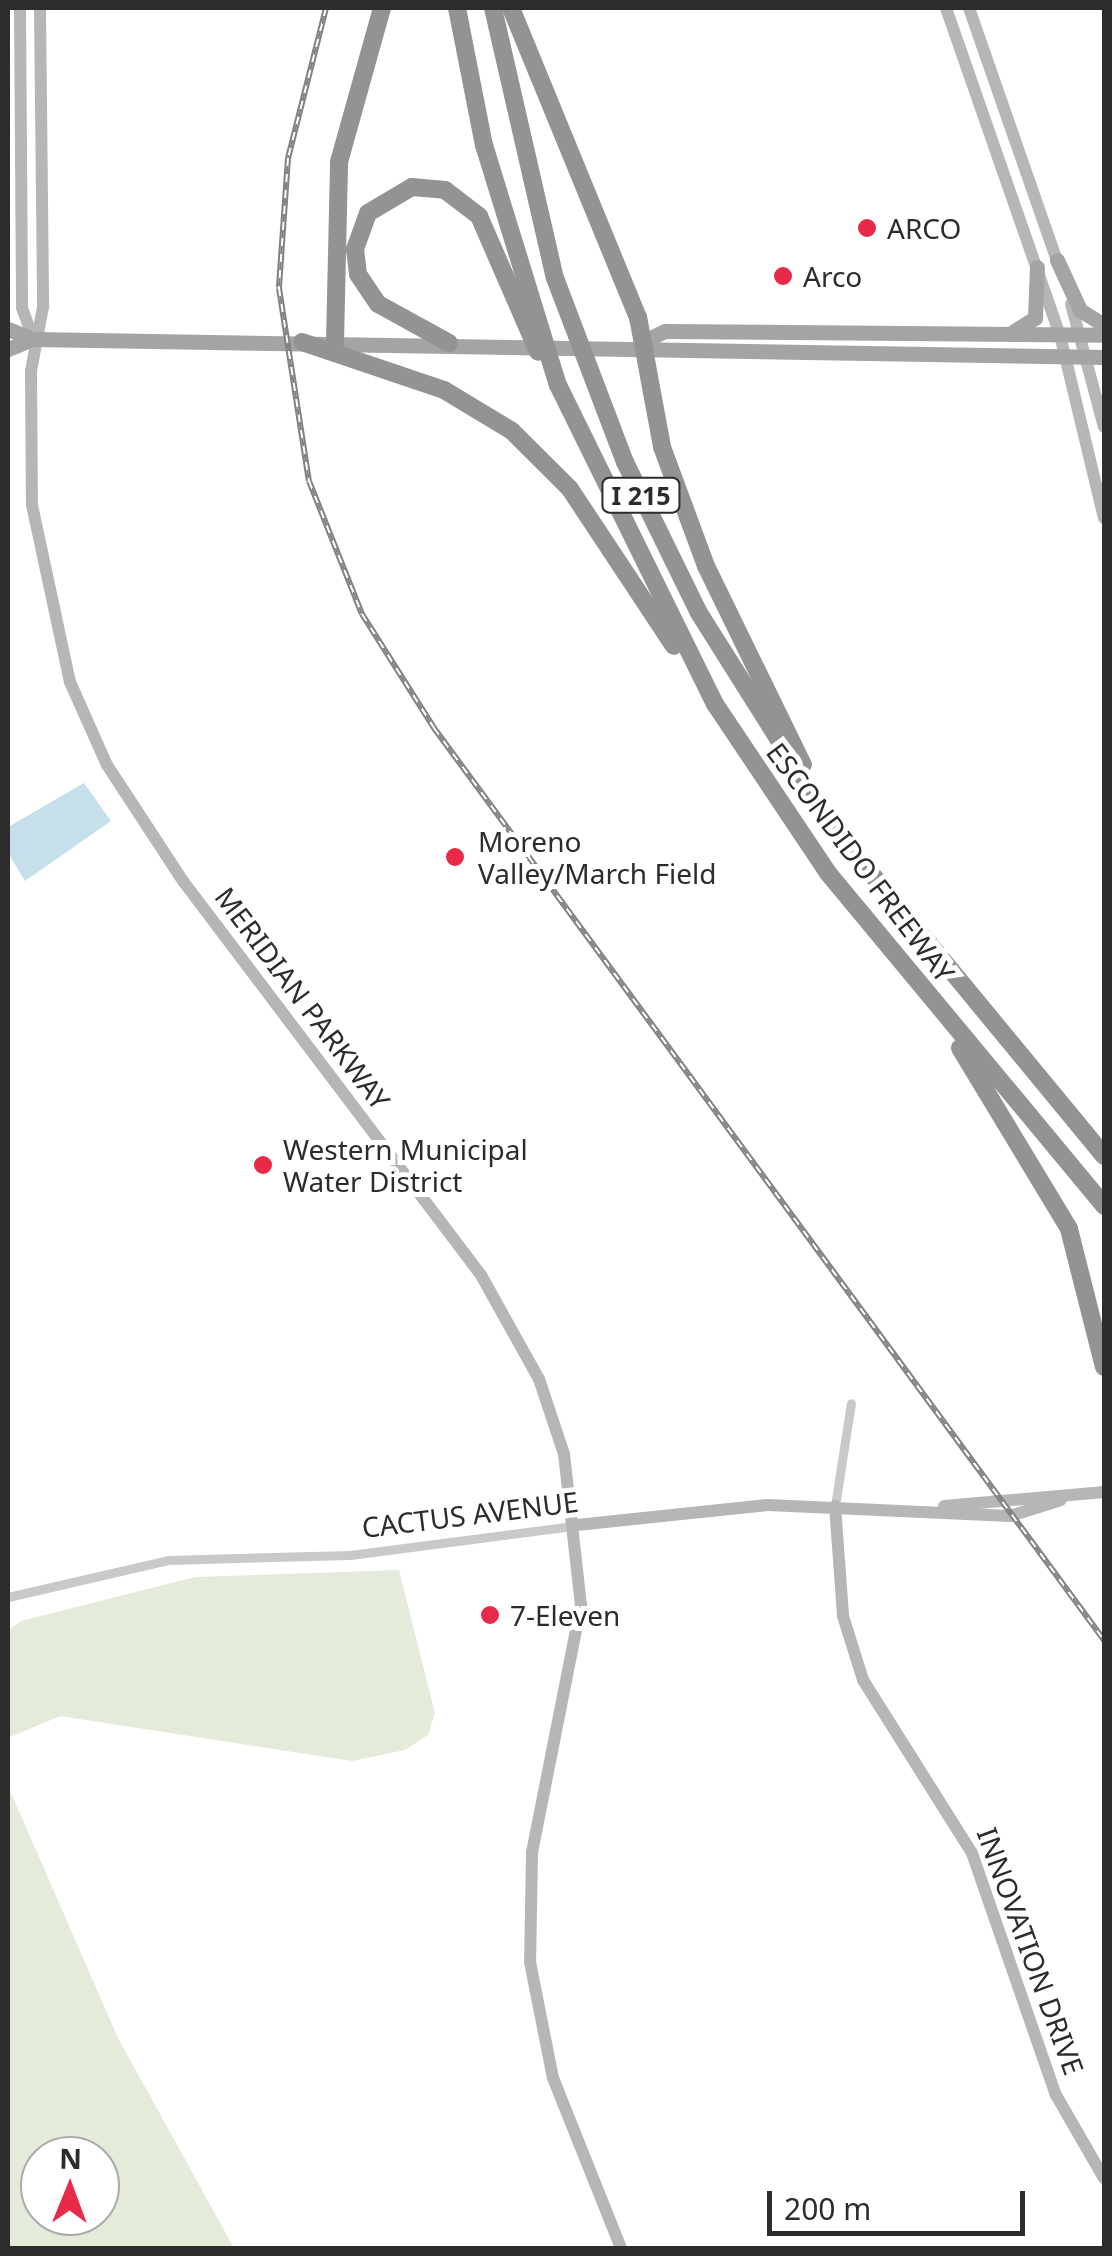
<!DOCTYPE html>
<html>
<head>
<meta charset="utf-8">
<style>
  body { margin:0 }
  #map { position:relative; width:1112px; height:2256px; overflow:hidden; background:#fff; font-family:"Noto Sans",sans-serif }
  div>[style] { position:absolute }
  .green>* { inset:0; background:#e4ebd9 }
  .water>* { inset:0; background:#c5e0eb }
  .street>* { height:9px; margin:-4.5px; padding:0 4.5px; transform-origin:4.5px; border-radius:4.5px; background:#c9c9c9 }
  .secondary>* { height:12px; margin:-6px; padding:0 6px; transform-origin:6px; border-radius:6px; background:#b6b6b6 }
  .primary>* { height:15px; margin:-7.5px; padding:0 7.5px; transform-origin:7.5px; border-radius:7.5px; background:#a4a4a4 }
  .highway>* { height:18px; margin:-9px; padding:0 9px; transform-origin:9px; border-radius:9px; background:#939393 }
  .rail>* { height:6px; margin-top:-3px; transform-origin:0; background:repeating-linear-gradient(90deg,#fff 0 8px,#818181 0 16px); box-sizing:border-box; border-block:2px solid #818181 }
  .dots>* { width:28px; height:28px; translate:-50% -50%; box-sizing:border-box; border:5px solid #fff; border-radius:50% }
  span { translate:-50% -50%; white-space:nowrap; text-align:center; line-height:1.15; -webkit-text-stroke:10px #fff; paint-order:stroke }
  .shield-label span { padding:2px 8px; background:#fff; border:2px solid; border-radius:8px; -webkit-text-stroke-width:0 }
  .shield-label { font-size:25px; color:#2c2c2c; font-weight:700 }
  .poi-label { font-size:28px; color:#2c2c2c }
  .left { translate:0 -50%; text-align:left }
  .street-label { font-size:28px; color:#2c2c2c }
  .frame { position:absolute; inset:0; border:10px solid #2c2c2c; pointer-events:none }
  .north { position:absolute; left:20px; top:2136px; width:100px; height:100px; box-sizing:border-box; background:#fff; border:2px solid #ababab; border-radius:50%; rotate:1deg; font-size:28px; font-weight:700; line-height:40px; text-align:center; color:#2c2c2c }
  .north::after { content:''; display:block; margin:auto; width:35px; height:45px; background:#e82a49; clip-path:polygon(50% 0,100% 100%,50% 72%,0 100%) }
  .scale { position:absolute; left:767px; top:2191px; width:258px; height:45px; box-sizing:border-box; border:5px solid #2c2c2c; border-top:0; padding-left:12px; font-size:30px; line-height:35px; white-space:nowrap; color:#2c2c2c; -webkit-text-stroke:8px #fff; paint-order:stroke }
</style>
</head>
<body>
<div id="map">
  <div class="green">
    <i style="clip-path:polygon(399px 1570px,435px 1713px,428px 1735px,405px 1750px,352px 1761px,60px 1716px,8px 1738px,8px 1630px,21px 1621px,195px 1577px)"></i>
    <i style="clip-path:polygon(evenodd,8px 1786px,118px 2038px,234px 2248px,8px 2248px,8px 1786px,40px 2156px,100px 2156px,100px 2216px,40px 2216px,40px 2156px)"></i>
  </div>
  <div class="water">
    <i style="clip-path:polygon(84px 783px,111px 821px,25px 881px,8px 853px,8px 827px)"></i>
  </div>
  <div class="street">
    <i style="left:835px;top:1506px;width:104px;rotate:-81.2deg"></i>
    <i style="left:8px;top:1597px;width:164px;rotate:-13deg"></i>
    <i style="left:168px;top:1560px;width:182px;rotate:-1.6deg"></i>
    <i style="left:350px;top:1555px;width:226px;rotate:-7.4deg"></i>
  </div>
  <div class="secondary">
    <i style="left:20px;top:8px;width:300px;rotate:89.6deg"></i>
    <i style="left:22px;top:308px;width:32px;rotate:70deg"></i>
    <i style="left:40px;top:8px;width:299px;rotate:89.4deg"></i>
    <i style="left:43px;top:307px;width:65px;rotate:100.6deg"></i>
    <i style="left:31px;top:371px;width:134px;rotate:89.6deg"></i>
    <i style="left:32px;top:505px;width:181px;rotate:77.9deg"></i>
    <i style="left:70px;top:682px;width:91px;rotate:66deg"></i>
    <i style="left:107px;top:765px;width:139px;rotate:56.8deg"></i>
    <i style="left:183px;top:881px;width:494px;rotate:52.9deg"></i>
    <i style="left:481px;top:1275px;width:119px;rotate:60.9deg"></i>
    <i style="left:539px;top:1379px;width:79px;rotate:71.6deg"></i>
    <i style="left:564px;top:1454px;width:152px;rotate:83.6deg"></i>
    <i style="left:581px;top:1605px;width:252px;rotate:101.2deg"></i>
    <i style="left:532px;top:1852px;width:110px;rotate:91deg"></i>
    <i style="left:530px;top:1962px;width:118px;rotate:78.8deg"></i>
    <i style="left:553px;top:2078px;width:183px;rotate:68.2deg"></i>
    <i style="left:946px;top:8px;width:346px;rotate:70.8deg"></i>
    <i style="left:1060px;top:335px;width:188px;rotate:76.5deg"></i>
    <i style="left:969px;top:8px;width:273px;rotate:70.8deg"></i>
    <i style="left:1071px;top:304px;width:127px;rotate:75deg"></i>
    <i style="left:835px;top:1506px;width:110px;rotate:85.8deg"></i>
    <i style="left:843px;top:1616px;width:67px;rotate:72.6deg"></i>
    <i style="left:863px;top:1680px;width:204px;rotate:57.8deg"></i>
    <i style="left:972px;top:1853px;width:256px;rotate:70.9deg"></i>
    <i style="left:1056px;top:2095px;width:96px;rotate:60deg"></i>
    <i style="left:944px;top:1506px;width:161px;rotate:-5deg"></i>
    <i style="left:577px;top:1525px;width:192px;rotate:-6deg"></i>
    <i style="left:768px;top:1505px;width:242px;rotate:2.6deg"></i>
    <i style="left:1010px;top:1516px;width:53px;rotate:-17.4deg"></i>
  </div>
  <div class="primary">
    <i style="left:1057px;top:260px;width:55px;rotate:65.3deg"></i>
    <i style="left:1080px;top:310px;width:28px;rotate:32deg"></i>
    <i style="left:8px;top:329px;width:27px;rotate:22deg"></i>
    <i style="left:33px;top:339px;width:1071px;rotate:0.96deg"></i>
    <i style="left:1014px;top:331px;width:25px;rotate:-32deg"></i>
    <i style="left:1035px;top:318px;width:51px;rotate:-87.8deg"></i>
    <i style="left:640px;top:343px;width:28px;rotate:-26deg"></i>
    <i style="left:665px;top:331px;width:439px;rotate:0.5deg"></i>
    <i style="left:8px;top:349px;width:27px;rotate:-22deg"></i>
  </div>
  <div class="highway">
    <i style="left:457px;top:8px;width:140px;rotate:78.9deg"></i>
    <i style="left:484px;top:145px;width:251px;rotate:72.9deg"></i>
    <i style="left:558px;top:385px;width:356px;rotate:63.8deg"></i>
    <i style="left:715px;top:704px;width:203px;rotate:56.2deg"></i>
    <i style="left:828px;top:873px;width:433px;rotate:50.3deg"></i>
    <i style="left:493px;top:8px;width:277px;rotate:77.1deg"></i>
    <i style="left:555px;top:278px;width:197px;rotate:69.2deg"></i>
    <i style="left:625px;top:462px;width:168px;rotate:63.9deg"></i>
    <i style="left:699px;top:613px;width:259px;rotate:57.8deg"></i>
    <i style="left:837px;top:832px;width:420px;rotate:50.5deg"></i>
    <i style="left:511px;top:8px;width:334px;rotate:67.7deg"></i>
    <i style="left:638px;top:317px;width:132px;rotate:79.5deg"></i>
    <i style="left:662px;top:447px;width:127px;rotate:69.7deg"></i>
    <i style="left:706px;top:566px;width:221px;rotate:64deg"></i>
    <i style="left:302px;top:342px;width:150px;rotate:18.7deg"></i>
    <i style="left:444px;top:390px;width:79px;rotate:31.1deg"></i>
    <i style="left:512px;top:431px;width:82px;rotate:45deg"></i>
    <i style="left:570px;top:489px;width:188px;rotate:56.5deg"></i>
    <i style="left:335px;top:342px;width:180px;rotate:-88.7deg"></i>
    <i style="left:339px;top:162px;width:160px;rotate:-74.4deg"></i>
    <i style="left:449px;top:343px;width:81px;rotate:-151.2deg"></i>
    <i style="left:378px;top:304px;width:36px;rotate:-124deg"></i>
    <i style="left:358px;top:274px;width:25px;rotate:-97deg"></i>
    <i style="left:355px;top:249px;width:38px;rotate:-70deg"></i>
    <i style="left:368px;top:213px;width:51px;rotate:-30.6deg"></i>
    <i style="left:412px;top:187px;width:33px;rotate:5deg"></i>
    <i style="left:445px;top:190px;width:43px;rotate:37.4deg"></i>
    <i style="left:479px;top:216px;width:148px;rotate:66.5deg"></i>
    <i style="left:960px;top:1048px;width:211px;rotate:58.9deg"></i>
    <i style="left:1069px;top:1229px;width:142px;rotate:75.8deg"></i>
  </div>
  <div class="rail">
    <i style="left:326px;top:8px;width:155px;rotate:104.2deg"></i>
    <i style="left:288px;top:158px;width:130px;rotate:94deg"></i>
    <i style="left:279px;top:288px;width:195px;rotate:81.2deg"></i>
    <i style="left:309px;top:481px;width:143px;rotate:68.3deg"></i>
    <i style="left:362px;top:614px;width:135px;rotate:57.7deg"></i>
    <i style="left:434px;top:728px;width:1132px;rotate:53.7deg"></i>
  </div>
  <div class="dots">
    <i style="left:867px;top:228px;background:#e82a49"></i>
    <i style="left:783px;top:276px;background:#e82a49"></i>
    <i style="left:455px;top:857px;background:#e82a49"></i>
    <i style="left:263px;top:1165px;background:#e82a49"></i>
    <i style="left:490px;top:1615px;background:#e82a49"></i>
  </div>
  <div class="shield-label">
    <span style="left:641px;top:495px">I 215</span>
  </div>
  <div class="poi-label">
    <span class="left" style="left:887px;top:228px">ARCO</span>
    <span class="left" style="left:803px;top:276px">Arco</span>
    <span class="left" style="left:478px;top:857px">Moreno<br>Valley/March Field</span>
    <span class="left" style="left:283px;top:1165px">Western Municipal<br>Water District</span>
    <span class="left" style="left:510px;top:1615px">7-Eleven</span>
  </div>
  <div class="street-label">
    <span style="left:861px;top:862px;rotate:53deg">ESCONDIDO FREEWAY</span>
    <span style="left:303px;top:998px;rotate:53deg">MERIDIAN PARKWAY</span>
    <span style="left:470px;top:1514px;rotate:-7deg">CACTUS AVENUE</span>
    <span style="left:1031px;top:1951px;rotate:70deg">INNOVATION DRIVE</span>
  </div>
  <div class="frame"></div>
  <div class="north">N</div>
  <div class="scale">200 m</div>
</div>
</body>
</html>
